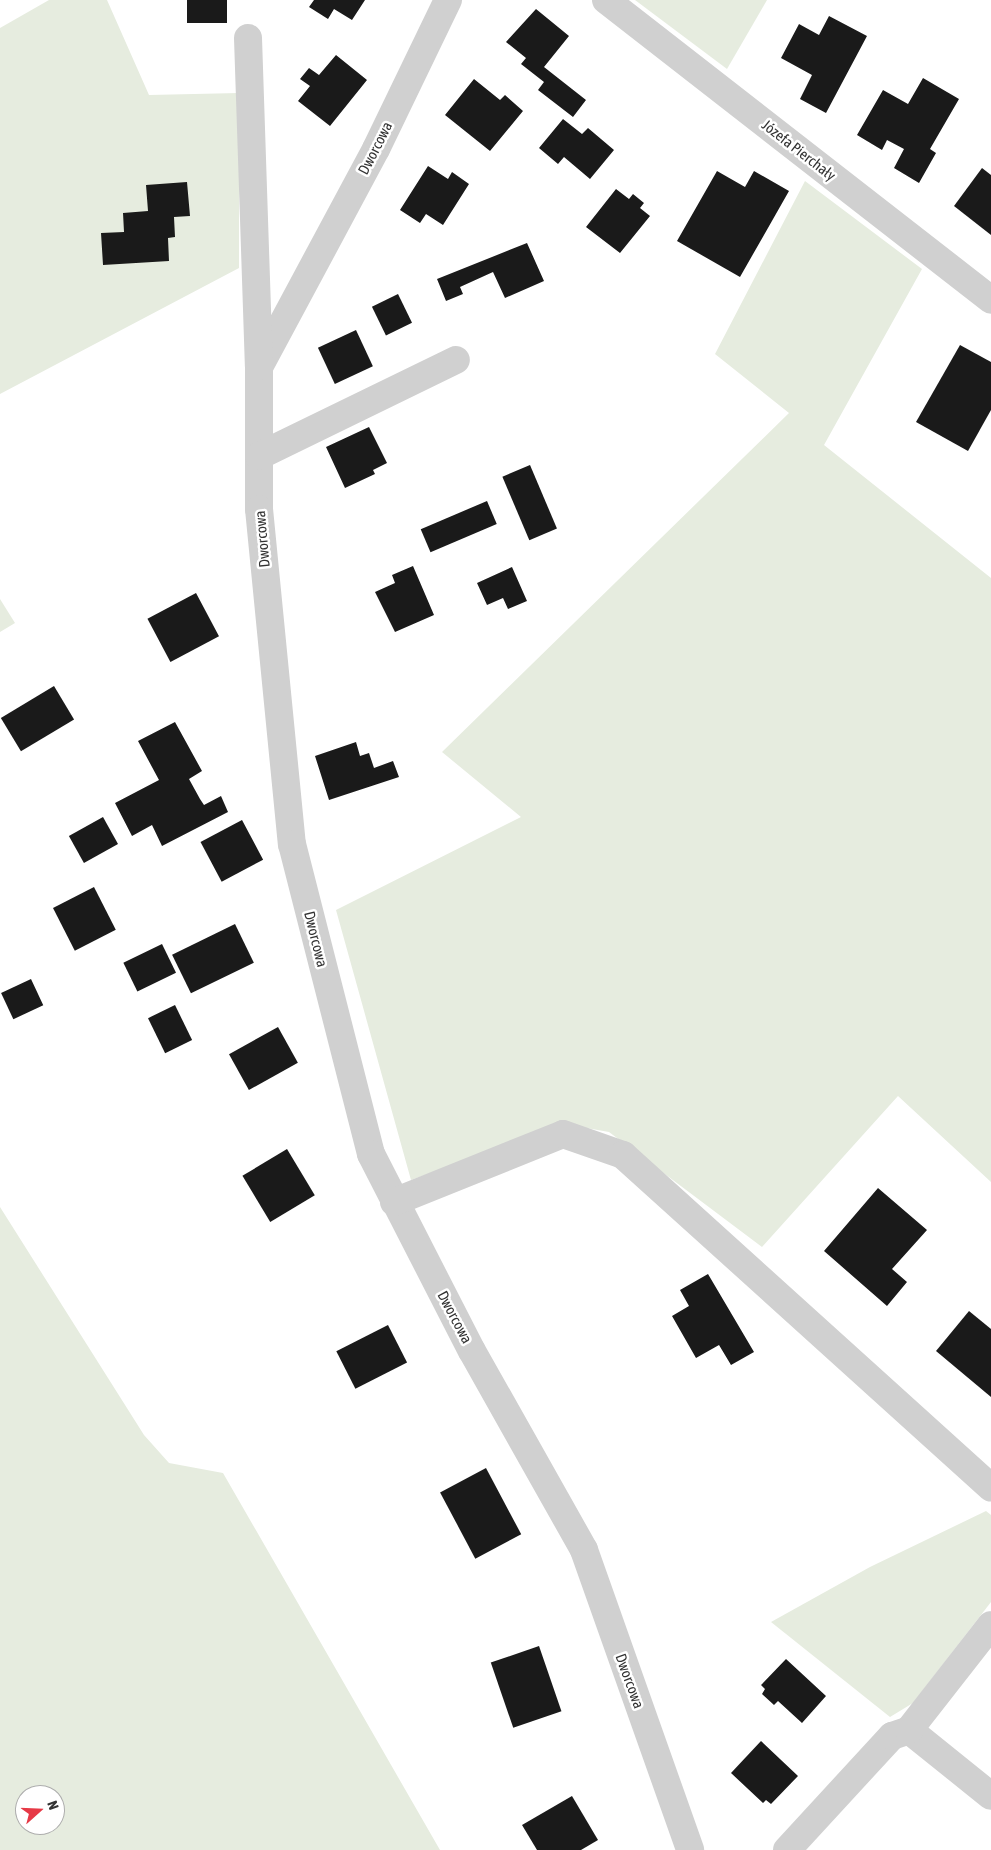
<!DOCTYPE html>
<html>
<head>
<meta charset="utf-8">
<style>
  body { margin:0 }
  #map { position:relative; width:991px; height:1850px; overflow:hidden; background:#fff; font-family:"Asap Condensed",sans-serif }
  div>[style] { position:absolute }
  .green>* { inset:0; background:#e6ecdf }
  .building>* { inset:0; background:#1a1a1a; transform-origin:0 0 }
  .minor>* { height:28px; margin:-14px; padding:0 14px; transform-origin:14px; border-radius:14px; background:#d0d0d0 }
  span { translate:-50% -50%; white-space:nowrap; text-align:center; line-height:1.15; -webkit-text-stroke:5px #fff; paint-order:stroke }
  .street-label { font-size:15px; color:#333 }
  .north { position:absolute; left:15px; top:1785px; width:50px; height:50px; box-sizing:border-box; background:#fff; border:1px solid #adadad; border-radius:50%; rotate:70deg; font-size:14px; font-weight:700; line-height:20px; text-align:center; color:#333 }
  .north::after { content:''; display:block; margin:auto; width:18px; height:22px; background:#e63946; clip-path:polygon(50% 0,100% 100%,50% 72%,0 100%) }
</style>
</head>
<body>
<div id="map">
  <div class="green">
    <i style="clip-path:polygon(49px 0,107px 0,149px 95px,239px 93px,239px 268px,0 394px,0 28px)"></i>
    <i style="clip-path:polygon(635px 0,767px 0,727px 69px)"></i>
    <i style="clip-path:polygon(805px 181px,922px 269px,824px 445px,991px 578px,991px 1182px,898px 1096px,762px 1247px,609px 1132px,564px 1124px,411px 1180px,336px 910px,521px 817px,442px 752px,789px 413px,715px 354px)"></i>
    <i style="clip-path:polygon(0 599px,15px 623px,0 632px)"></i>
    <i style="clip-path:polygon(evenodd,0 1207px,144px 1435px,169px 1463px,223px 1473px,440px 1850px,0 1850px,0 1207px,25px 1795px,55px 1795px,55px 1825px,25px 1825px,25px 1795px)"></i>
    <i style="clip-path:polygon(986px 1511px,991px 1515px,991px 1602px,913px 1703px,890px 1717px,771px 1622px,870px 1567px)"></i>
  </div>
  <div class="building">
    <i style="left:187px;top:0;width:40px;height:23px"></i>
    <i style="clip-path:polygon(314px 0,365px 0,352px 20px,334px 9px,328px 19px,309px 7px)"></i>
    <i style="clip-path:polygon(536px 9px,569px 36px,544px 67px,586px 100px,573px 117px,538px 90px,544px 82px,521px 64px,526px 58px,506px 42px)"></i>
    <i style="clip-path:polygon(829px 16px,867px 36px,826px 113px,800px 99px,812px 75px,781px 58px,799px 24px,819px 35px)"></i>
    <i style="clip-path:polygon(336px 55px,367px 80px,330px 126px,298px 101px,310px 86px,300px 79px,309px 68px,319px 75px)"></i>
    <i style="clip-path:polygon(923px 78px,959px 99px,930px 149px,936px 153px,919px 183px,894px 168px,904px 149px,887px 140px,882px 150px,857px 135px,883px 90px,908px 104px)"></i>
    <i style="clip-path:polygon(474px 79px,500px 100px,505px 95px,523px 111px,490px 151px,445px 115px)"></i>
    <i style="clip-path:polygon(563px 119px,582px 134px,588px 128px,614px 150px,590px 179px,564px 157px,558px 164px,539px 148px)"></i>
    <i style="clip-path:polygon(428px 166px,448px 179px,452px 172px,469px 184px,443px 225px,426px 214px,420px 223px,400px 210px)"></i>
    <i style="clip-path:polygon(982px 168px,991px 175px,991px 235px,954px 206px)"></i>
    <i style="clip-path:polygon(717px 171px,745px 187px,754px 171px,789px 191px,740px 277px,677px 241px)"></i>
    <i style="clip-path:polygon(187px 182px,190px 216px,174px 217px,175px 237px,168px 238px,169px 261px,103px 265px,101px 233px,124px 232px,123px 213px,148px 211px,146px 185px)"></i>
    <i style="clip-path:polygon(616px 189px,629px 199px,633px 194px,644px 203px,640px 208px,650px 216px,620px 253px,586px 227px)"></i>
    <i style="clip-path:polygon(527px 243px,544px 281px,505px 298px,493px 272px,460px 287px,463px 294px,446px 301px,437px 279px)"></i>
    <i style="left:398px;top:294px;width:32px;height:29px;rotate:64deg"></i>
    <i style="left:356px;top:330px;width:40px;height:42px;rotate:65deg"></i>
    <i style="clip-path:polygon(960px 345px,991px 362px,991px 410px,968px 451px,916px 422px)"></i>
    <i style="clip-path:polygon(369px 427px,387px 463px,373px 470px,375px 474px,345px 488px,326px 447px)"></i>
    <i style="left:530px;top:465px;width:69px;height:30px;rotate:67deg"></i>
    <i style="left:487px;top:501px;width:25px;height:72px;rotate:67deg"></i>
    <i style="clip-path:polygon(413px 566px,434px 615px,395px 632px,375px 592px,395px 583px,392px 575px)"></i>
    <i style="clip-path:polygon(512px 567px,527px 601px,508px 609px,503px 598px,487px 605px,477px 583px)"></i>
    <i style="left:196px;top:593px;width:49px;height:55px;rotate:62deg"></i>
    <i style="left:54px;top:686px;width:39px;height:62px;rotate:59deg"></i>
    <i style="clip-path:polygon(175px 722px,202px 771px,189px 779px,200px 799px,204px 805px,221px 796px,228px 812px,162px 846px,152px 825px,132px 836px,115px 803px,159px 780px,138px 741px)"></i>
    <i style="clip-path:polygon(356px 742px,360px 756px,369px 753px,374px 768px,393px 761px,399px 777px,329px 800px,315px 756px)"></i>
    <i style="left:103px;top:817px;width:31px;height:39px;rotate:61deg"></i>
    <i style="left:242px;top:820px;width:45px;height:47px;rotate:62deg"></i>
    <i style="left:94px;top:887px;width:48px;height:46px;rotate:63deg"></i>
    <i style="left:235px;top:924px;width:43px;height:70px;rotate:64deg"></i>
    <i style="left:162px;top:944px;width:32px;height:43px;rotate:64deg"></i>
    <i style="left:31px;top:979px;width:29px;height:33px;rotate:65deg"></i>
    <i style="left:175px;top:1005px;width:39px;height:30px;rotate:64deg"></i>
    <i style="left:278px;top:1027px;width:41px;height:56px;rotate:61deg"></i>
    <i style="left:287px;top:1149px;width:54px;height:52px;rotate:59deg"></i>
    <i style="clip-path:polygon(878px 1188px,927px 1230px,892px 1269px,907px 1282px,887px 1306px,824px 1251px)"></i>
    <i style="clip-path:polygon(708px 1274px,754px 1352px,731px 1365px,719px 1345px,696px 1358px,672px 1316px,689px 1306px,680px 1290px)"></i>
    <i style="clip-path:polygon(969px 1311px,991px 1329px,991px 1397px,936px 1351px)"></i>
    <i style="left:388px;top:1325px;width:42px;height:58px;rotate:63deg"></i>
    <i style="left:486px;top:1468px;width:75px;height:52px;rotate:62deg"></i>
    <i style="left:539px;top:1646px;width:69px;height:51px;rotate:71deg"></i>
    <i style="clip-path:polygon(786px 1659px,826px 1696px,802px 1723px,778px 1701px,774px 1705px,762px 1694px,765px 1689px,761px 1685px)"></i>
    <i style="clip-path:polygon(761px 1741px,798px 1776px,771px 1804px,766px 1800px,763px 1803px,731px 1773px)"></i>
    <i style="clip-path:polygon(572px 1796px,598px 1840px,581px 1850px,537px 1850px,522px 1825px)"></i>
  </div>
  <div class="minor">
    <i style="left:448px;top:0;width:165px;rotate:115.8deg"></i>
    <i style="left:376px;top:149px;width:247px;rotate:118.2deg"></i>
    <i style="left:259px;top:367px;width:142px;rotate:90deg"></i>
    <i style="left:259px;top:509px;width:337px;rotate:84.4deg"></i>
    <i style="left:292px;top:844px;width:320px;rotate:75.7deg"></i>
    <i style="left:371px;top:1154px;width:221px;rotate:62.9deg"></i>
    <i style="left:472px;top:1351px;width:228px;rotate:60.6deg"></i>
    <i style="left:584px;top:1550px;width:318px;rotate:70.5deg"></i>
    <i style="left:606px;top:0;width:488px;rotate:37.9deg"></i>
    <i style="left:248px;top:38px;width:328px;rotate:88.1deg"></i>
    <i style="left:259px;top:456px;width:219px;rotate:-26deg"></i>
    <i style="left:394px;top:1202px;width:182px;rotate:-21.9deg"></i>
    <i style="left:563px;top:1134px;width:64px;rotate:19.3deg"></i>
    <i style="left:623px;top:1155px;width:496px;rotate:42.1deg"></i>
    <i style="left:909px;top:1730px;width:105px;rotate:38.8deg"></i>
    <i style="left:787px;top:1850px;width:155px;rotate:-47.4deg"></i>
    <i style="left:892px;top:1736px;width:18px;rotate:-19deg"></i>
    <i style="left:909px;top:1730px;width:133px;rotate:-52deg"></i>
  </div>
  <div class="street-label">
    <span style="left:375px;top:148px;rotate:-63deg">Dworcowa</span>
    <span style="left:799px;top:150px;rotate:38deg">Józefa Pierchały</span>
    <span style="left:262px;top:539px;rotate:-95deg">Dworcowa</span>
    <span style="left:316px;top:939px;rotate:76deg">Dworcowa</span>
    <span style="left:455px;top:1317px;rotate:62deg">Dworcowa</span>
    <span style="left:630px;top:1681px;rotate:70deg">Dworcowa</span>
  </div>
  <div class="north">N</div>
</div>
</body>
</html>
